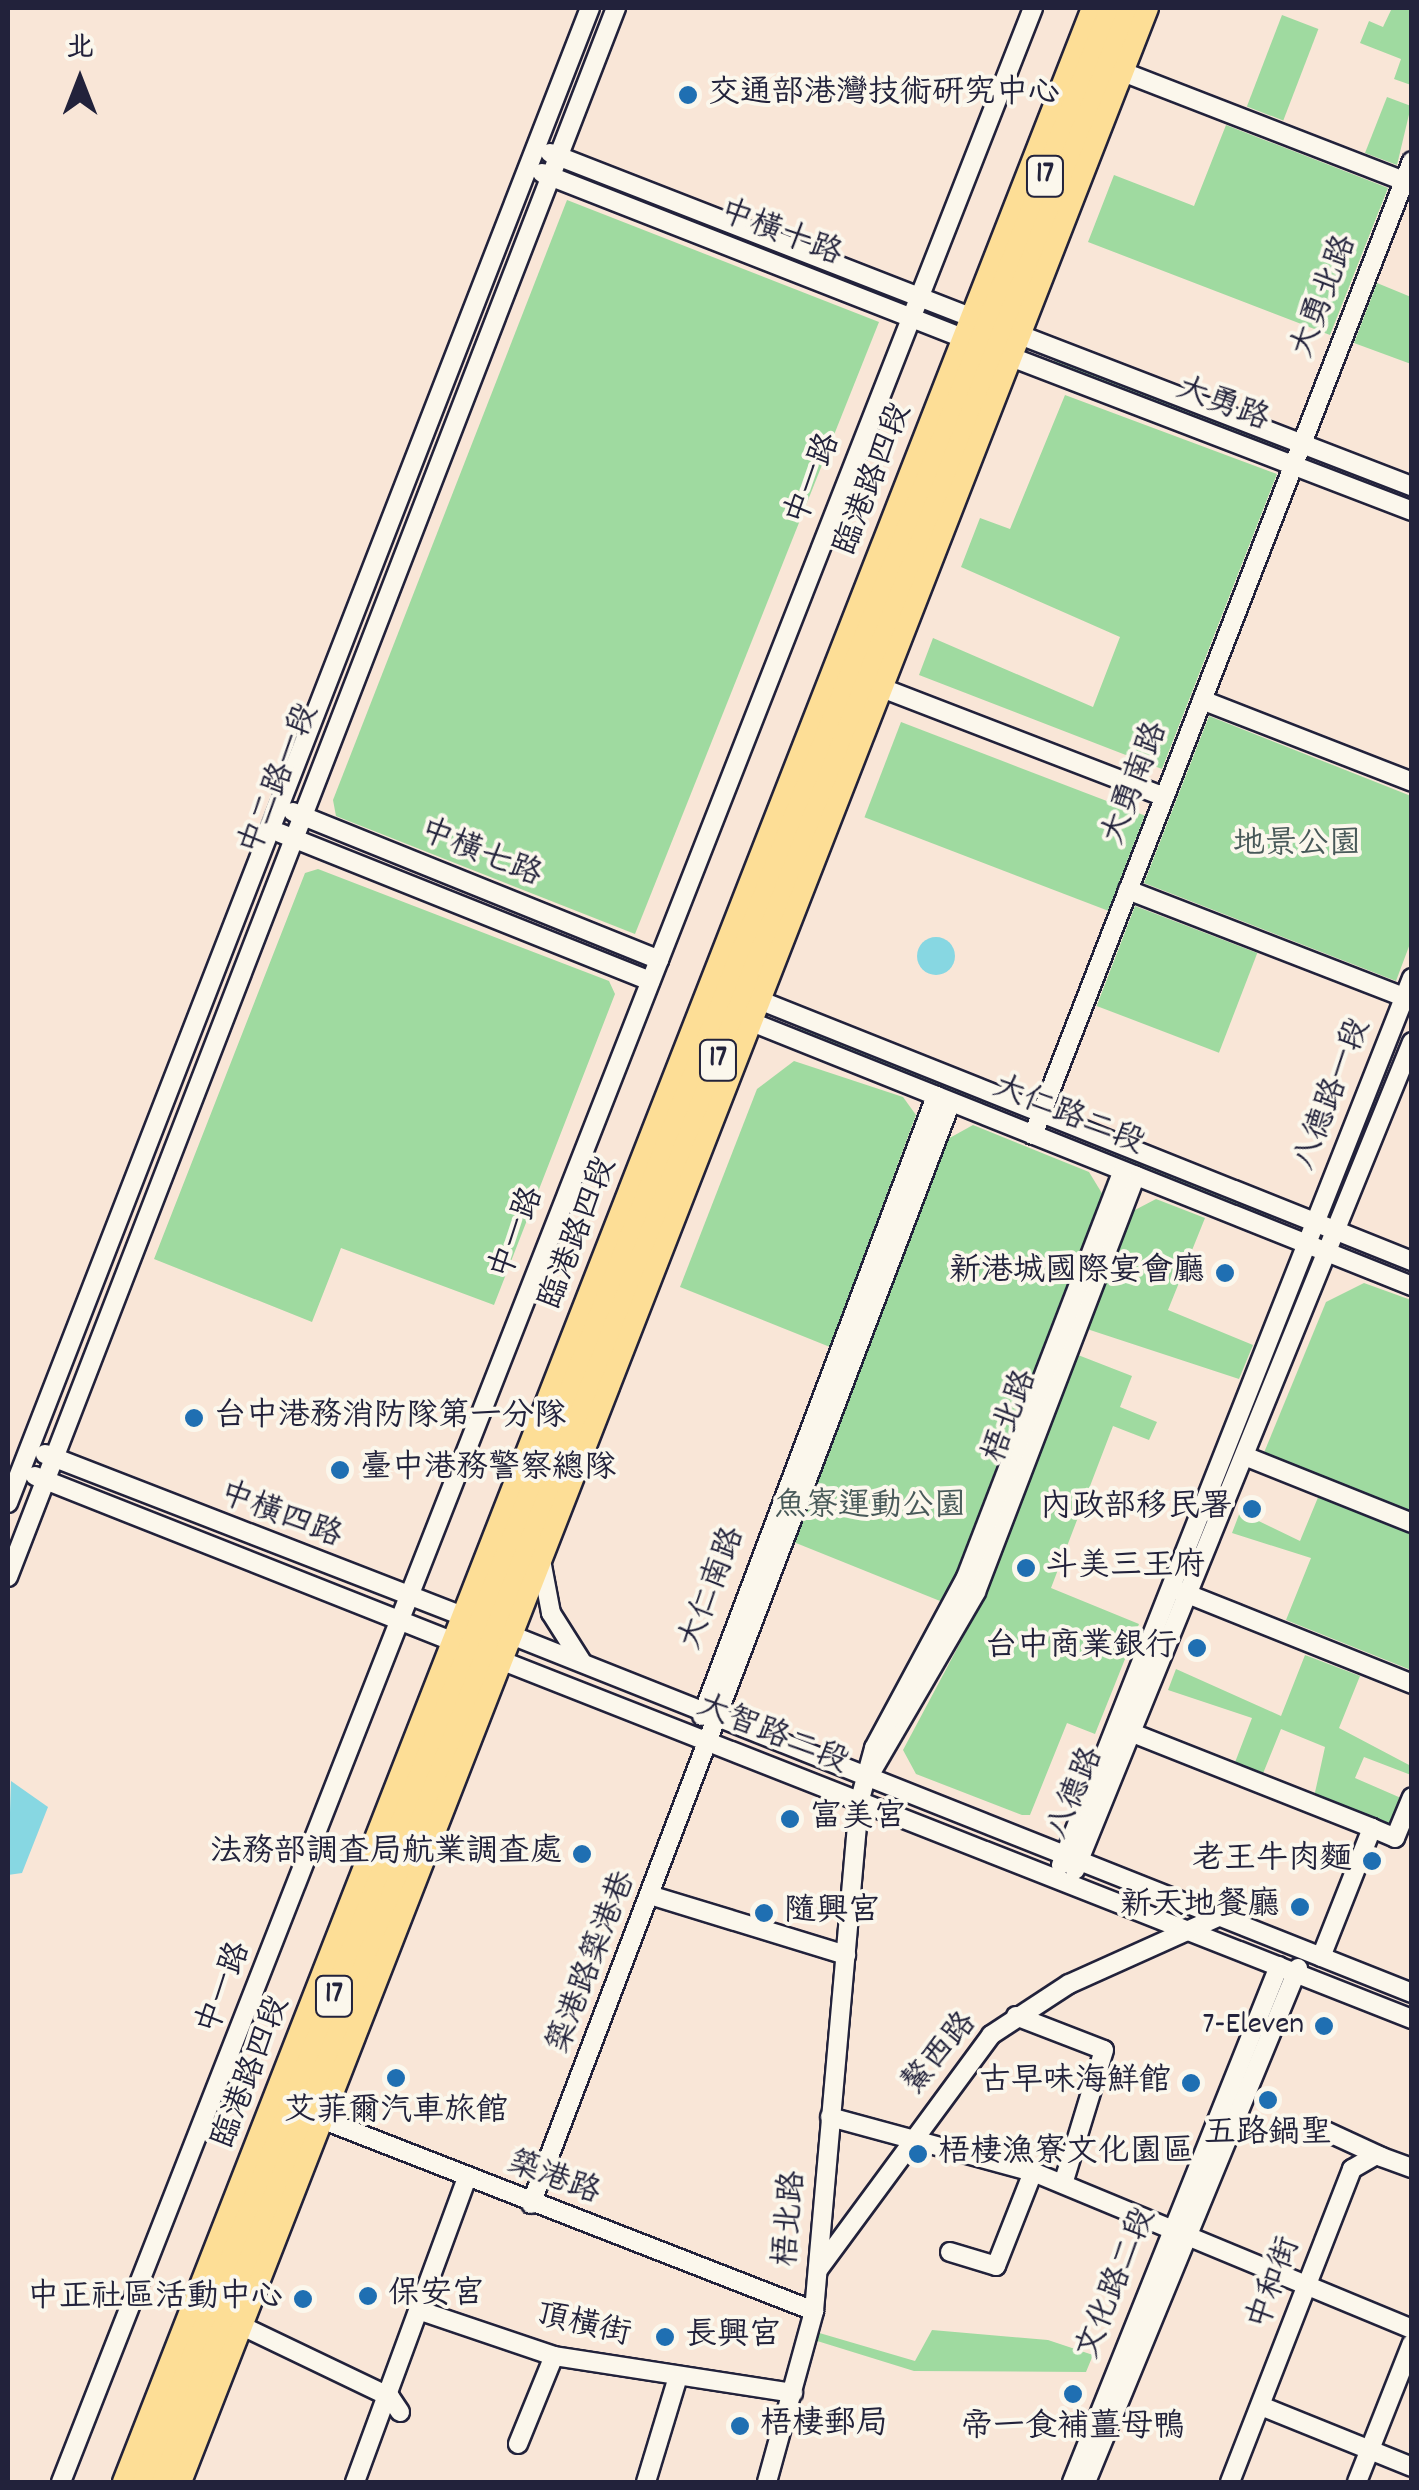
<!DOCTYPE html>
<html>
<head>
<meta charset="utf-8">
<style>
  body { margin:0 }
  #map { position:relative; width:1419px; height:2490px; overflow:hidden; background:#f9e6d7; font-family:Dekko,"LXGW WenKai TC",sans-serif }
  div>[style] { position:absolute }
  .green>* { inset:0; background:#9fdaa0; transform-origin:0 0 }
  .water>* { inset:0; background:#87d7e2 }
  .round { border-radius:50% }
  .roads { filter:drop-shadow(2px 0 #22223b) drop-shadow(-2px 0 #22223b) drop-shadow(0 2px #22223b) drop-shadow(0 -2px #22223b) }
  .minor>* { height:18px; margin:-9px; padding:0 9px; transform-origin:9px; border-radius:9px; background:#fbf7ec }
  .major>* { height:20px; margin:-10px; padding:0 10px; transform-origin:10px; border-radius:10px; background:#fdde96 }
  .dots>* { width:28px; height:28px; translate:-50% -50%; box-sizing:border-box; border:5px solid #fbf7ec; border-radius:50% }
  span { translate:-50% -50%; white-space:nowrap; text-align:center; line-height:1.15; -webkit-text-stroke:8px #fbf7ec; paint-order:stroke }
  .shield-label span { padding:2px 8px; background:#fbf7ec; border:2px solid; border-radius:8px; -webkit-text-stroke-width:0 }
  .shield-label { font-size:30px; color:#22223b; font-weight:700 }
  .poi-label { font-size:32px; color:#22223b }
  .left { translate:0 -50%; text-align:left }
  .right { translate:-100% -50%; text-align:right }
  .street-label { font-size:32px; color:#22223b }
  .park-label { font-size:32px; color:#485959 }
  .frame { position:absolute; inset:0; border:10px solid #22223b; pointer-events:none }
  .north { position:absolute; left:30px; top:30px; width:100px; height:100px; -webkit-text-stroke:8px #fbf7ec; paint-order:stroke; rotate:0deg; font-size:28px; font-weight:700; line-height:40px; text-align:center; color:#22223b }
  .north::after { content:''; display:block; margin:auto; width:35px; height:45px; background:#22223b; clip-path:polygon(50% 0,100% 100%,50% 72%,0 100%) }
</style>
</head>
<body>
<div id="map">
  <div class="green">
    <i style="clip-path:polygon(1392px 8px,1411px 8px,1411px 85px,1394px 79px,1401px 59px,1360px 43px,1369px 21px,1383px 27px)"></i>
    <i style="left:1282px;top:15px;width:39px;height:98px;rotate:21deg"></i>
    <i style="clip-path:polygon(1387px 97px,1411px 106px,1397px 165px,1365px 153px)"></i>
    <i style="clip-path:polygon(1226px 125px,1388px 188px,1330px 335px,1088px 242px,1114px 175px,1194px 206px)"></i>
    <i style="clip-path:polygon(567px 200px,879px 322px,635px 934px,336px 816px,333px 800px)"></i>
    <i style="clip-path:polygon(1377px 283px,1411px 297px,1411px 364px,1354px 343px)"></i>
    <i style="clip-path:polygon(1055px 359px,1277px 444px,1278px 448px,1054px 363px)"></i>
    <i style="clip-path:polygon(1065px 395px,1277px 474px,1162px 769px,919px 675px,933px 638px,1093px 707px,1120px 637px,961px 567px,980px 518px,1010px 529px)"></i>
    <i style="clip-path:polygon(1209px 716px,1411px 796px,1411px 941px,1396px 981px,1144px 883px)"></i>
    <i style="left:901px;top:722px;width:261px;height:102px;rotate:21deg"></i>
    <i style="clip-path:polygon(318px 869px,609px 981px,615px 994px,494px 1305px,341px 1248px,312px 1322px,154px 1259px,305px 873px)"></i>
    <i style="left:1135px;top:906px;width:131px;height:107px;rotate:21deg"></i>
    <i style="clip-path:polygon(799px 1026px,1017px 1113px,1019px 1116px,797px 1031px)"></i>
    <i style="clip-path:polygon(794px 1061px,903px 1097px,916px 1115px,830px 1347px,680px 1287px,757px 1089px)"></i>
    <i style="clip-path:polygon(973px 1125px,1089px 1172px,1103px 1195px,945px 1603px,791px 1541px,946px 1140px)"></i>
    <i style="clip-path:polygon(1056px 1132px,1275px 1216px,1274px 1221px,1058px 1135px)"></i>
    <i style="clip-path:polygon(1156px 1199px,1205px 1218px,1168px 1310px,1253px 1345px,1239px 1379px,1087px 1329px,1133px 1211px)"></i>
    <i style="clip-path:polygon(1364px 1283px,1411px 1300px,1411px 1514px,1263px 1455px,1326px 1302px)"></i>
    <i style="clip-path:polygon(1078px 1355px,1132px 1376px,1120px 1407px,1157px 1422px,1149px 1440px,1113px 1426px,1051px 1588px,1139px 1624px,1095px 1734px,1067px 1723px,1030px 1815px,1022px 1815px,916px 1774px,903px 1750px,983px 1600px)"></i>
    <i style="clip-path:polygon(1319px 1495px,1411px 1532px,1411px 1670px,1286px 1620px,1311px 1558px,1232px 1533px,1240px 1512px,1300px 1541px)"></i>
    <i style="clip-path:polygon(1305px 1655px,1360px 1676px,1339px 1728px,1411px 1766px,1411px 1775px,1364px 1757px,1355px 1778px,1401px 1798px,1390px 1827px,1314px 1797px,1325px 1747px,1281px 1729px,1262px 1776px,1234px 1765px,1252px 1718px,1168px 1690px,1176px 1669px,1281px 1716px)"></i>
    <i style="clip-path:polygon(932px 2330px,1048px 2340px,1093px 2355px,1086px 2372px,914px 2371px,814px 2340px,816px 2332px,915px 2361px)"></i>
  </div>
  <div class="water">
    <i class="round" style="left:917px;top:937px;width:38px;height:38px"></i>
    <i style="clip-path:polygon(11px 1781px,48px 1807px,22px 1873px,8px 1875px)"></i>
  </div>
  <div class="roads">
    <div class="minor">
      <i style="left:1123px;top:72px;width:301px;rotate:21.2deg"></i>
      <i style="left:550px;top:153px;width:464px;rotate:21.3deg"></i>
      <i style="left:542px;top:173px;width:464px;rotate:21.4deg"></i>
      <i style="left:1007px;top:330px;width:434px;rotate:21.1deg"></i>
      <i style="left:998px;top:352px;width:443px;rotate:21deg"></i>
      <i style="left:882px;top:688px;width:302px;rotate:21.1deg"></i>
      <i style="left:1202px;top:700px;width:225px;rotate:21.3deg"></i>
      <i style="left:293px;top:812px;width:395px;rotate:22deg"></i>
      <i style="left:280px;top:833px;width:399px;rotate:21.8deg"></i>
      <i style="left:1128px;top:890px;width:305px;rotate:21.2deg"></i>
      <i style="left:749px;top:996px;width:714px;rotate:21.79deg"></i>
      <i style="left:739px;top:1017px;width:725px;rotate:21.79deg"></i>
      <i style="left:1033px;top:1135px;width:1045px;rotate:-68.74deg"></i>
      <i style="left:45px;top:1454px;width:458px;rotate:21.2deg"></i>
      <i style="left:1247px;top:1457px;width:178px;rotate:21.8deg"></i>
      <i style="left:35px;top:1476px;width:458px;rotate:21.6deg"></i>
      <i style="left:8px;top:1503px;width:1604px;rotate:-68.73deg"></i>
      <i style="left:541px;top:1560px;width:54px;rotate:79.3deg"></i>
      <i style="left:551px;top:1613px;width:58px;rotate:57.7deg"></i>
      <i style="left:8px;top:1577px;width:1683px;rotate:-68.82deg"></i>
      <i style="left:1180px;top:1591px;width:250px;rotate:21.8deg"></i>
      <i style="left:501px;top:1631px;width:980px;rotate:21.67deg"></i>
      <i style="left:490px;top:1656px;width:991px;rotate:21.49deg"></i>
      <i style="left:702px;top:1716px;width:663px;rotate:-69.32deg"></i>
      <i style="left:1135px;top:1734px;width:255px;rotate:21.6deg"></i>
      <i style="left:869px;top:1776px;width:213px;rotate:-59.8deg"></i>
      <i style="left:976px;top:1592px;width:446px;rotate:-69deg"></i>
      <i style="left:1061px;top:1865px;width:954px;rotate:-68.41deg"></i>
      <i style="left:1075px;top:1870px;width:894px;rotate:-67.85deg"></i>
      <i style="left:653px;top:1896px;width:202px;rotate:17deg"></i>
      <i style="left:1321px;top:1957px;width:139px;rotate:-68.4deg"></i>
      <i style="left:1372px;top:1828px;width:25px;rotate:23deg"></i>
      <i style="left:1395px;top:1838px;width:44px;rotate:-67.5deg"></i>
      <i style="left:1016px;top:2016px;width:94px;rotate:21.1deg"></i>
      <i style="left:1104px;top:2050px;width:140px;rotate:107deg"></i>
      <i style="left:311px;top:2115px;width:540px;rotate:21.29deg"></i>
      <i style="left:830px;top:2117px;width:210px;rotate:15.2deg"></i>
      <i style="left:1033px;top:2172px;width:410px;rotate:22.5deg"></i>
      <i style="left:1319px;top:2128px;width:69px;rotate:24.7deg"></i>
      <i style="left:531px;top:2204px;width:1179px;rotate:-69.14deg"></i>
      <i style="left:950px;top:2252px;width:48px;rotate:16.9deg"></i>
      <i style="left:996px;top:2266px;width:101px;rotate:-68.5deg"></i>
      <i style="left:818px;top:2270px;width:292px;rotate:-53.6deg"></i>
      <i style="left:991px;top:2035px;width:93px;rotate:-33.2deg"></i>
      <i style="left:1069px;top:1984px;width:166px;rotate:-24.2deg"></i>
      <i style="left:421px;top:2311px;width:140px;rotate:18.7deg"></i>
      <i style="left:554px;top:2356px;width:242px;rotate:8.8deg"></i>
      <i style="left:242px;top:2326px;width:164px;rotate:25.6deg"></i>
      <i style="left:390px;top:2397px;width:18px;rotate:56deg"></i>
      <i style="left:1261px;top:2406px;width:163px;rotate:22deg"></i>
      <i style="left:518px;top:2444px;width:95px;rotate:-67.8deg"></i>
      <i style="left:61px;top:2482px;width:2658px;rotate:-68.55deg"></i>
      <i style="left:355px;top:2482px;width:321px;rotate:-69.8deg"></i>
      <i style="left:646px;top:2482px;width:110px;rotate:-73.1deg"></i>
      <i style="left:767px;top:2482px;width:177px;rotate:-74.6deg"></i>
      <i style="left:814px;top:2311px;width:510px;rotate:-84.94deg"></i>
      <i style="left:859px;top:1803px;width:57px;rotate:-74.7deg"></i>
      <i style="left:874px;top:1748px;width:194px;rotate:-61.7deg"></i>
      <i style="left:966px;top:1577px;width:435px;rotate:-68.9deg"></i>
      <i style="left:1072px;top:2482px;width:556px;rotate:-68.14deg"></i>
      <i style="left:1086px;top:2482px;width:556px;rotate:-67.59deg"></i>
      <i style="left:1230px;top:2482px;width:336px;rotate:-68.7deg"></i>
      <i style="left:1352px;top:2169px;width:28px;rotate:-30deg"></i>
      <i style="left:1376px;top:2155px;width:38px;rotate:20deg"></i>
      <i style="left:1357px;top:2482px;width:149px;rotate:-68.4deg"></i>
    </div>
    <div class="major">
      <i style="left:123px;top:2482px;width:2657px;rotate:-68.61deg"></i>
      <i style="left:143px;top:2482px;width:2656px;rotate:-68.65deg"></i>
      <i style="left:162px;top:2482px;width:2656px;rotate:-68.65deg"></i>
      <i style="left:181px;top:2482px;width:2656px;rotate:-68.65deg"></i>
    </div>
  </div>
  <div class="dots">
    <i style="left:688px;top:95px;background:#1f6fb2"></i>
    <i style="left:1225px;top:1273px;background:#1f6fb2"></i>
    <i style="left:194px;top:1418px;background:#1f6fb2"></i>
    <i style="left:340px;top:1470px;background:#1f6fb2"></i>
    <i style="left:1252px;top:1509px;background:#1f6fb2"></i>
    <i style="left:1026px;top:1568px;background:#1f6fb2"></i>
    <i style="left:1197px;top:1648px;background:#1f6fb2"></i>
    <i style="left:790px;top:1819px;background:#1f6fb2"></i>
    <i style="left:582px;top:1854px;background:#1f6fb2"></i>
    <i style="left:1372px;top:1861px;background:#1f6fb2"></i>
    <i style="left:1300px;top:1907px;background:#1f6fb2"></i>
    <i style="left:764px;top:1913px;background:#1f6fb2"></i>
    <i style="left:1324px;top:2026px;background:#1f6fb2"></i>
    <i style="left:396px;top:2078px;background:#1f6fb2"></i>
    <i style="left:1191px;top:2083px;background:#1f6fb2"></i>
    <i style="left:1268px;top:2100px;background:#1f6fb2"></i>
    <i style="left:918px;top:2154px;background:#1f6fb2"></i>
    <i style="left:368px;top:2296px;background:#1f6fb2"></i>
    <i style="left:303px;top:2299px;background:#1f6fb2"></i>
    <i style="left:665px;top:2337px;background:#1f6fb2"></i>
    <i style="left:1073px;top:2394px;background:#1f6fb2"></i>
    <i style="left:740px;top:2426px;background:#1f6fb2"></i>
  </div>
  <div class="shield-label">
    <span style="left:1045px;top:176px">17</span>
    <span style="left:718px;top:1060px">17</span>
    <span style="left:334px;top:1996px">17</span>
  </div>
  <div class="poi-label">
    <span class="left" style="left:708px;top:95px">交通部港灣技術研究中心</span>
    <span class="right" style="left:1205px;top:1273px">新港城國際宴會廳</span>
    <span class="left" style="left:214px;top:1418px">台中港務消防隊第一分隊</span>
    <span class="left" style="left:360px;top:1470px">臺中港務警察總隊</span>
    <span class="right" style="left:1232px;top:1509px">內政部移民署</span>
    <span class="left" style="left:1046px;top:1568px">斗美三王府</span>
    <span class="right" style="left:1177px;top:1648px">台中商業銀行</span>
    <span class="left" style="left:810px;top:1819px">富美宮</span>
    <span class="right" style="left:562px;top:1854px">法務部調查局航業調查處</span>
    <span class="right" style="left:1352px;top:1861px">老王牛肉麵</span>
    <span class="right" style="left:1280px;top:1907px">新天地餐廳</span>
    <span class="left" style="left:784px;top:1913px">隨興宮</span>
    <span class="right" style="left:1304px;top:2026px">7-Eleven</span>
    <span class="right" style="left:1171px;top:2083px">古早味海鮮館</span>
    <span style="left:396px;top:2113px">艾菲爾汽車旅館</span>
    <span style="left:1268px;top:2135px">五路鍋聖</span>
    <span class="left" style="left:938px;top:2154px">梧棲漁寮文化園區</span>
    <span class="left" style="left:388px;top:2296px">保安宮</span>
    <span class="right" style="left:283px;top:2299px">中正社區活動中心</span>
    <span class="left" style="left:685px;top:2337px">長興宮</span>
    <span class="left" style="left:760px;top:2426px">梧棲郵局</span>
    <span style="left:1073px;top:2429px">帝一食補薑母鴨</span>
  </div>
  <div class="street-label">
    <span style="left:780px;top:235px;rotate:21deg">中橫十路</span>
    <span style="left:1326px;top:297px;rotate:-69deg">大勇北路</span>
    <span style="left:1222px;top:406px;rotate:21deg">大勇路</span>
    <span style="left:815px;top:480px;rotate:-68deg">中一路</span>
    <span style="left:875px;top:480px;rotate:-69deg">臨港路四段</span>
    <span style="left:281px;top:780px;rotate:-68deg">中二路一段</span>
    <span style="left:1137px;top:784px;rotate:-69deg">大勇南路</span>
    <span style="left:480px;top:855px;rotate:22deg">中橫七路</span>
    <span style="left:1334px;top:1095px;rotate:-69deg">八德路一段</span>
    <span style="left:1068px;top:1117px;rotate:22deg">大仁路二段</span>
    <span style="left:519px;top:1234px;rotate:-69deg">中一路</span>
    <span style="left:580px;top:1234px;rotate:-69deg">臨港路四段</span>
    <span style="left:1012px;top:1417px;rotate:-69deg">梧北路</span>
    <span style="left:280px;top:1517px;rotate:21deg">中橫四路</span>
    <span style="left:714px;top:1589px;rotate:-69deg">大仁南路</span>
    <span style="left:772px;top:1736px;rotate:22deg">大智路二段</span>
    <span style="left:1077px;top:1794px;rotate:-67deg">八德路</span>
    <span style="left:594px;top:1963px;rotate:-69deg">築港路築港巷</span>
    <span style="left:226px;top:1989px;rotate:-69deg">中一路</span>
    <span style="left:941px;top:2055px;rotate:-50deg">鰲西路</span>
    <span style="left:253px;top:2073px;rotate:-69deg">臨港路四段</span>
    <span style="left:553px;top:2180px;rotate:20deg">築港路</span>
    <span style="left:792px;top:2219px;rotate:-85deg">梧北路</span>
    <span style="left:1118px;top:2284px;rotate:-68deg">文化路二段</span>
    <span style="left:1276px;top:2284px;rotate:-70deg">中和街</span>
    <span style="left:583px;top:2327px;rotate:13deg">頂橫街</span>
  </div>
  <div class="park-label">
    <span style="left:1297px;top:846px">地景公園</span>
    <span style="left:870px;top:1508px">魚寮運動公園</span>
  </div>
  <div class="frame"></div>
  <div class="north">北</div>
</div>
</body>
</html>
